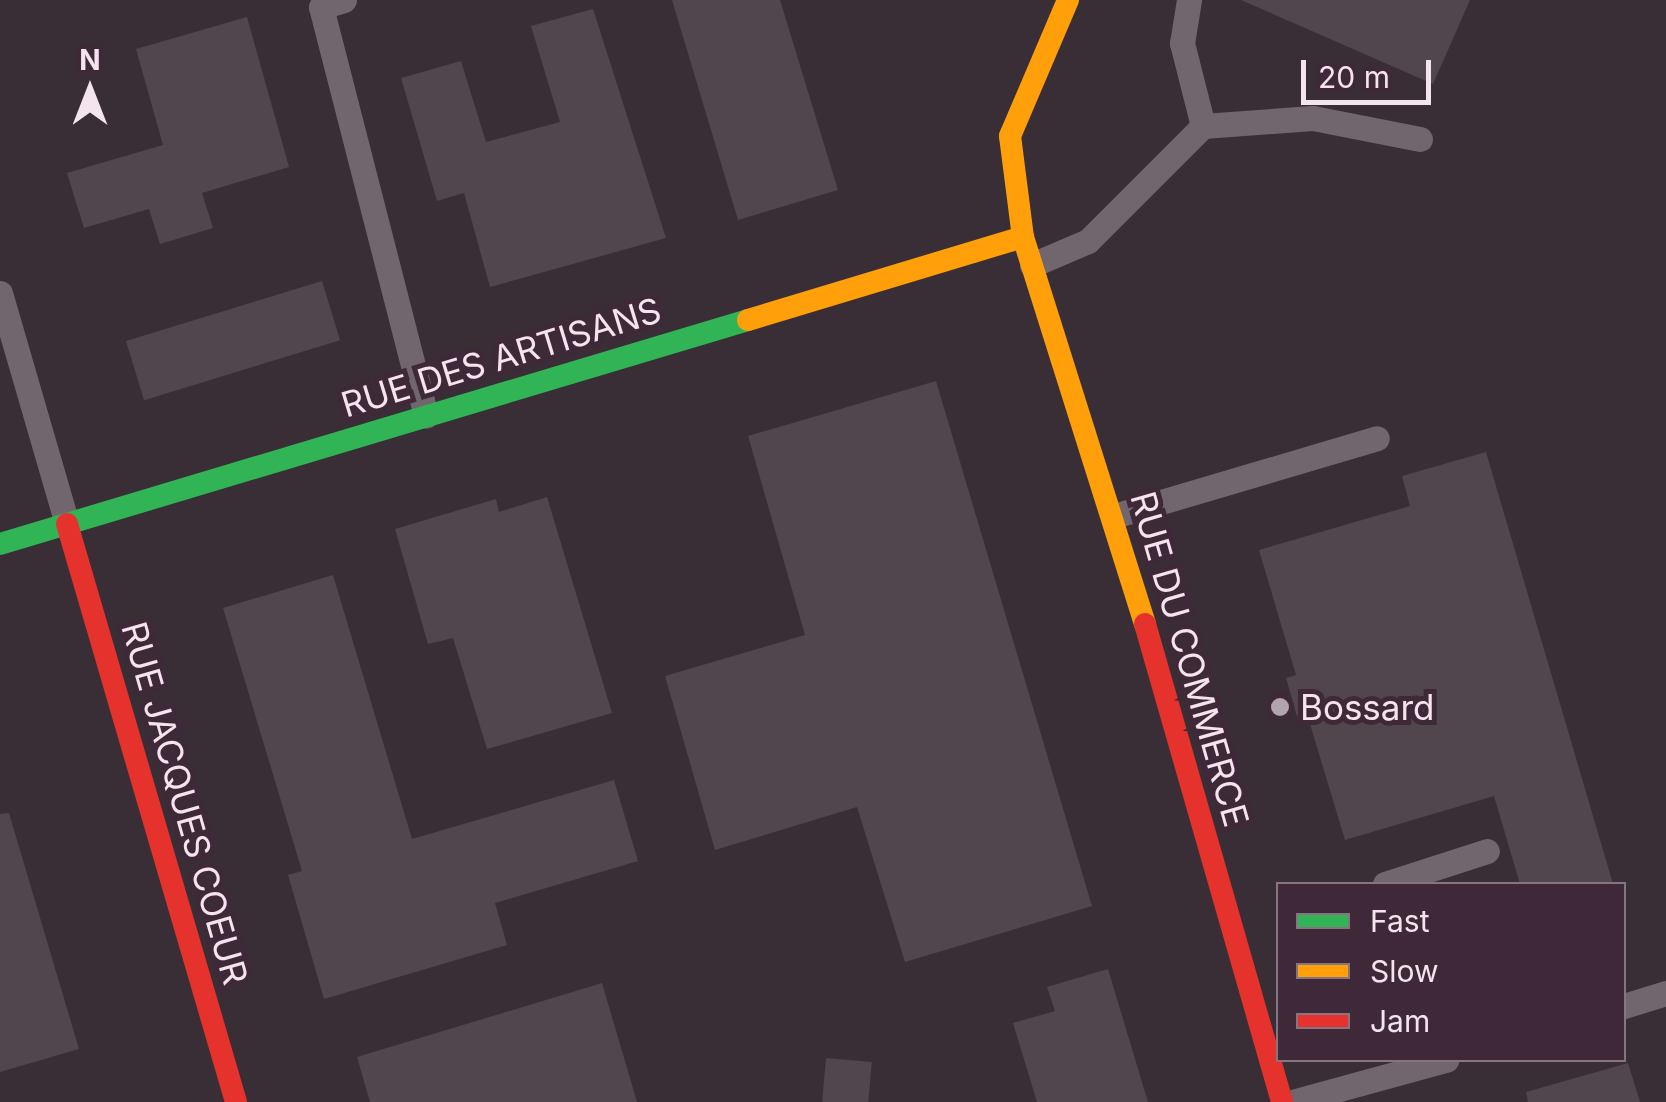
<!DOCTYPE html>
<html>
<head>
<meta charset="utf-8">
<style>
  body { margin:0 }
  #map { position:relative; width:1666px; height:1102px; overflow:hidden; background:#3a2e36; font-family:Inter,sans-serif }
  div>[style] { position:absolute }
  .building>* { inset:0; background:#51464d; transform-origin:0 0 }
  .lane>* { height:25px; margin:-12.5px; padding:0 12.5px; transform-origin:12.5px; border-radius:12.5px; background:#72666e }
  .fast>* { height:22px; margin:-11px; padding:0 11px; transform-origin:11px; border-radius:11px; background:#30b455 }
  .slow>* { height:22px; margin:-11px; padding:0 11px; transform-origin:11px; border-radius:11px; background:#ff9f0a }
  .jam>* { height:22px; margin:-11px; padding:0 11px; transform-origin:11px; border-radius:11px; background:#e5322d }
  .dots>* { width:28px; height:28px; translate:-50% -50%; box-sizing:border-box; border:5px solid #3f2938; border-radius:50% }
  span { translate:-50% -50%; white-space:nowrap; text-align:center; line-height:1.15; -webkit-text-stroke:10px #3f2938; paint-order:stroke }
  .street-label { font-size:35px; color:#f3e4ee }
  .poi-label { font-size:35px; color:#f3e4ee }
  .left { translate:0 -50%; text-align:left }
  .legend { position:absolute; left:1276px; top:882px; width:350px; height:180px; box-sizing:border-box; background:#3f2938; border:2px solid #877481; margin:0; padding:12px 18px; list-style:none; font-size:30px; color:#f3e4ee }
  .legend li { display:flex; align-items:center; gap:20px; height:50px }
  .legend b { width:50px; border:2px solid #877481 }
  .north { position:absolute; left:40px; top:40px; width:100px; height:100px; -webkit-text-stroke:8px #3f2938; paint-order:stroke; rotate:0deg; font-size:28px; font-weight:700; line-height:40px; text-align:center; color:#f3e4ee }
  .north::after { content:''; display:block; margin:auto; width:35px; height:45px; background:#f3e4ee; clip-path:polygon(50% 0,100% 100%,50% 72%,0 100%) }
  .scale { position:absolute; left:1301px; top:60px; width:130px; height:45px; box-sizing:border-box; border:5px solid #f3e4ee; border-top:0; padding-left:12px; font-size:30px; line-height:35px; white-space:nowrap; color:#f3e4ee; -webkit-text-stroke:8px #3f2938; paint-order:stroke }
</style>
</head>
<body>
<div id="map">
  <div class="building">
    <i style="clip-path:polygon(672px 0,780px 0,838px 190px,738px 220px)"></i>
    <i style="clip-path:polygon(1241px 0,1470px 0,1433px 84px)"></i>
    <i style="clip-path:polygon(593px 9px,666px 238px,490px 287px,464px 193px,437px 201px,401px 78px,461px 61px,486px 142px,560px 122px,531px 26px)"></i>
    <i style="clip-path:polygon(247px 17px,289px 167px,202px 193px,213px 228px,160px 244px,149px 209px,84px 228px,67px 173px,163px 145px,136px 49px)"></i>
    <i style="left:322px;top:281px;width:62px;height:205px;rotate:73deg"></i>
    <i style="clip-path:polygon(936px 381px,1092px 906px,905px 962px,857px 807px,715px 850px,665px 676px,805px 635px,748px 436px)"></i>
    <i style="clip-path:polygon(1486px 452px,1613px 884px,1520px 884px,1494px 796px,1345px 840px,1307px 714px,1297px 716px,1286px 678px,1296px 675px,1259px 550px,1410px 506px,1402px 476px)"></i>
    <i style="clip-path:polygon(547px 497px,612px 713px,487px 749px,453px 638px,428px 644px,395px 529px,496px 499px,499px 512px)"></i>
    <i style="clip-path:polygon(333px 575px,412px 839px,614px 780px,638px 861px,495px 903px,507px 945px,324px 999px,288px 875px,302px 871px,223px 608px)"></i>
    <i style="clip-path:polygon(9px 813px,79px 1049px,0 1072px,0 814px)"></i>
    <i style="clip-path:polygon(1108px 969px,1148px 1102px,1037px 1102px,1013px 1023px,1055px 1011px,1047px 987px)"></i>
    <i style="clip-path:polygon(602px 983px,637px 1102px,370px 1102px,357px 1057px)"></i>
    <i style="left:826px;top:1058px;width:46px;height:44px;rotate:5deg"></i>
    <i style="clip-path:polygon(1628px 1063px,1640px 1102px,1528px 1102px,1526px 1092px)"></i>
  </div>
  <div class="lane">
    <i style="left:344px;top:0;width:24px;rotate:163deg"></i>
    <i style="left:321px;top:7px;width:422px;rotate:75.6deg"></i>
    <i style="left:1189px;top:0;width:44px;rotate:99.2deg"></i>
    <i style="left:1182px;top:43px;width:86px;rotate:75.8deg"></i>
    <i style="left:1032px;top:265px;width:61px;rotate:-23.2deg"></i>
    <i style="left:1088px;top:241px;width:163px;rotate:-45deg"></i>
    <i style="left:1203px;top:126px;width:110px;rotate:-4.2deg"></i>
    <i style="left:1313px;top:118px;width:109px;rotate:11.1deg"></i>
    <i style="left:0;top:293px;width:241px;rotate:73.8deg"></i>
    <i style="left:1114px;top:516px;width:274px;rotate:-16.5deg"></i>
    <i style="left:1385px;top:884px;width:107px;rotate:-17.9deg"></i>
    <i style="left:1624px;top:1006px;width:44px;rotate:-17.2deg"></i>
    <i style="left:1292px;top:1102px;width:160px;rotate:-15.3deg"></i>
  </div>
  <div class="fast">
    <i style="left:0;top:544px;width:781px;rotate:-16.67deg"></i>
  </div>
  <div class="slow">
    <i style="left:1068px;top:0;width:148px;rotate:113.1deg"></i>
    <i style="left:1010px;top:136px;width:102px;rotate:82.7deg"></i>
    <i style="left:1023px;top:237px;width:406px;rotate:72.5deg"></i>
    <i style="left:748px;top:320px;width:287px;rotate:-16.8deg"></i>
  </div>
  <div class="jam">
    <i style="left:67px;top:524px;width:602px;rotate:73.7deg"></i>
    <i style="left:1145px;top:624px;width:497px;rotate:74deg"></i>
  </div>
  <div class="dots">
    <i style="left:1280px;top:707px;background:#b2a4ae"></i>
  </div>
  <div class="street-label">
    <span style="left:501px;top:357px;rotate:-17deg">RUE DES ARTISANS</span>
    <span style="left:1190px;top:659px;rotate:74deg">RUE DU COMMERCE</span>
    <span style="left:185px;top:803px;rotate:74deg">RUE JACQUES COEUR</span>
  </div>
  <div class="poi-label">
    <span class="left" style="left:1300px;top:707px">Bossard</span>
  </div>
  <ul class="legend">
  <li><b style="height:12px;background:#30b455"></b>Fast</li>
  <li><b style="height:12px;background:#ff9f0a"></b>Slow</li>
  <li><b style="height:12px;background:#e5322d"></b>Jam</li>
  </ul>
  <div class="north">N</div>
  <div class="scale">20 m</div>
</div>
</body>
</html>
